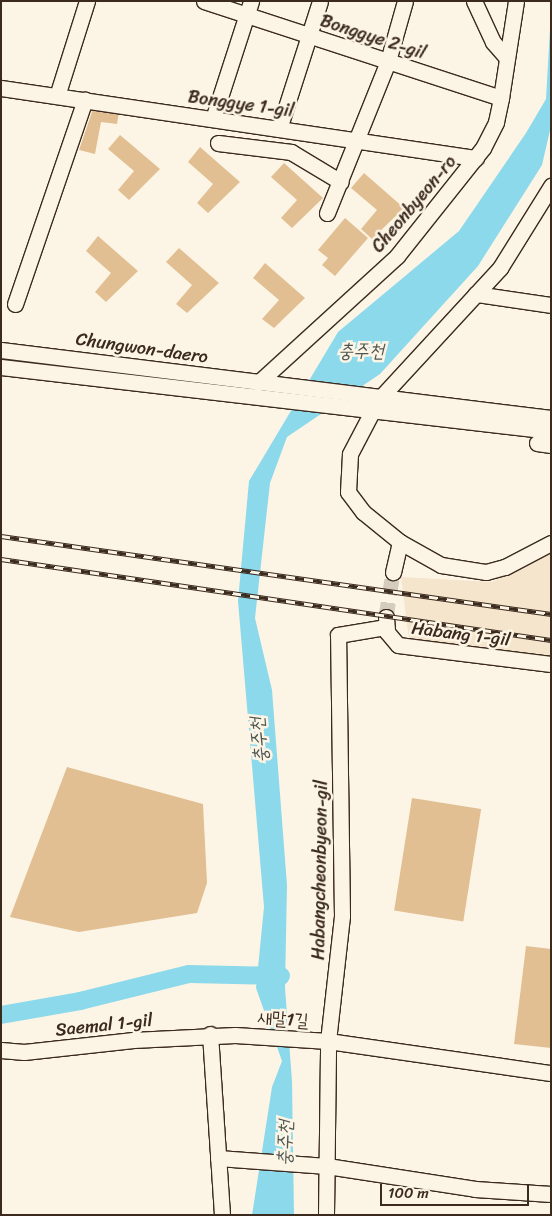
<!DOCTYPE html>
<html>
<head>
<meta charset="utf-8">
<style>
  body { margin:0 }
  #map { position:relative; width:552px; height:1216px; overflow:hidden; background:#fcf5e5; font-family:Sriracha,"Poor Story",sans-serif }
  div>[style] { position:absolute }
  .built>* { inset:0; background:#f4e5cc }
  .water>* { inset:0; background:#8cd9ec }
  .river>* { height:18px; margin:-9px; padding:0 9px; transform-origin:9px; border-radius:9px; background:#8cd9ec }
  .building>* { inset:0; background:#e2bf93; transform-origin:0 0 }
  .minor-tunnel>* { height:15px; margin-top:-7.5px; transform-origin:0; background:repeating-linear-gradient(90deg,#d5ccbd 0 15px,transparent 0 23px) }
  .roads { filter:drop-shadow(1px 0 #3b2a1e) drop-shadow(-1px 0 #3b2a1e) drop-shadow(0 1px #3b2a1e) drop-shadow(0 -1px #3b2a1e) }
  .minor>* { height:15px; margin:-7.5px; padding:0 7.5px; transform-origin:7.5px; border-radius:7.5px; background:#fcf5e5 }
  .rail>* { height:5px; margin-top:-2.5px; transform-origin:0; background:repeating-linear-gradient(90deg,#fcf5e5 0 9px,#3b2a1e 0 18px); box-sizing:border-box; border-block:1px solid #3b2a1e }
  span { translate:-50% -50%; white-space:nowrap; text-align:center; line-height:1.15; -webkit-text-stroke:5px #fcf5e5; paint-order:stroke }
  .street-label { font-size:18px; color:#3b2a1e }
  .water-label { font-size:19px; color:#4f5652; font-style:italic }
  .frame { position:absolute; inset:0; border:2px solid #3b2a1e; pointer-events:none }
  .scale { position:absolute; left:380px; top:1184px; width:149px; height:22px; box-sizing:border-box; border:2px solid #3b2a1e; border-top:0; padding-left:6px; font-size:15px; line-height:18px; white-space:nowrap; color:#3b2a1e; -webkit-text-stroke:4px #fcf5e5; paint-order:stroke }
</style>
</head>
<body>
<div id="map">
  <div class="built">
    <i style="clip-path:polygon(551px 553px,551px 659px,409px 640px,401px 577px,492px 582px)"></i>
  </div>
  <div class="water">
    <i style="clip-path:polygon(551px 11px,551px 126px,542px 165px,478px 266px,380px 374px,287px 437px,270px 483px,255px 618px,272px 690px,287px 885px,285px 988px,292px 1081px,294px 1215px,252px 1215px,272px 1087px,282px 1061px,256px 988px,264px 907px,238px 601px,249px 481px,338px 332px,459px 231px,526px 133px,546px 99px)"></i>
  </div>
  <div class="river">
    <i style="left:1px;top:1015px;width:80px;rotate:-10deg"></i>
    <i style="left:80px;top:1001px;width:112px;rotate:-13.9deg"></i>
    <i style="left:189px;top:974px;width:92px;rotate:1.2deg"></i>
  </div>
  <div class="building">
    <i style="clip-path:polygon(93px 109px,119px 112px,117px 124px,101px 122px,95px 154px,79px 150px)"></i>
    <i style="clip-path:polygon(120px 135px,160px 169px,129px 200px,118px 190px,134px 171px,108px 149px)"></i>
    <i style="clip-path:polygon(200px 147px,240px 182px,208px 213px,197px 203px,213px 184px,188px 162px)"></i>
    <i style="clip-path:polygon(284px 163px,323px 198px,292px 228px,281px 218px,297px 200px,271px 177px)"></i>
    <i style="clip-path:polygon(364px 173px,404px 208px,372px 239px,361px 229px,377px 210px,351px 188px)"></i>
    <i style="clip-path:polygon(345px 218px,368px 238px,335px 276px,322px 265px,328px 258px,318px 250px)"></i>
    <i style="clip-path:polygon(98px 236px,138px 271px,106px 302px,95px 292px,111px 273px,86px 251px)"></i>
    <i style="clip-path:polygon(179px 248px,219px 283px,187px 313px,176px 304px,192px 285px,166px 262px)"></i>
    <i style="clip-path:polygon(265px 263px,305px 298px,274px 328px,262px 319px,279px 300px,253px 278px)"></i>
    <i style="clip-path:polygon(67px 767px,203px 804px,207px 883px,197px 913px,79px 932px,10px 917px)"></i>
    <i style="left:412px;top:798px;width:70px;height:114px;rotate:9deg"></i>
    <i style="clip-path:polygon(526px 946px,551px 949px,551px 1048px,514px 1044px)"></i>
  </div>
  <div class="minor-tunnel">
    <i style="left:386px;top:617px;width:46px;rotate:-81.2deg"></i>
  </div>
  <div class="roads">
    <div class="minor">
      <i style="left:204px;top:1px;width:312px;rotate:18.1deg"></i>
      <i style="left:474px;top:1px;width:45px;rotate:65.1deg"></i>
      <i style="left:493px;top:42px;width:20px;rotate:49deg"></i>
      <i style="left:1px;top:88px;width:480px;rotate:8.4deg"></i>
      <i style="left:57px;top:96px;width:100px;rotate:-72.5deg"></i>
      <i style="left:213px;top:119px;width:124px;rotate:-72.1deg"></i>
      <i style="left:279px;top:129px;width:134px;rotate:-72.2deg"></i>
      <i style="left:218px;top:143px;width:74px;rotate:7deg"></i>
      <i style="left:291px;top:152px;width:58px;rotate:31deg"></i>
      <i style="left:327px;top:213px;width:164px;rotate:-68.1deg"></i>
      <i style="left:388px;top:61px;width:62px;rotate:-74.2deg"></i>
      <i style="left:476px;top:294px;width:76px;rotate:8.3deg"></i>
      <i style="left:15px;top:304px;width:216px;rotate:-71.1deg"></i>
      <i style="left:1px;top:350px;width:554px;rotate:7.05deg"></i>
      <i style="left:1px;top:367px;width:554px;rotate:6.64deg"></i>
      <i style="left:258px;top:383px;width:188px;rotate:-42.4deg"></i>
      <i style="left:397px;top:256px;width:138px;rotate:-51.5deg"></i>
      <i style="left:483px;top:148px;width:29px;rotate:-63deg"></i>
      <i style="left:496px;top:122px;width:25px;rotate:-78deg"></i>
      <i style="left:501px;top:98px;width:98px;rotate:-81.2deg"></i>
      <i style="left:381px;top:397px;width:176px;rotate:-47.3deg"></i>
      <i style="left:500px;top:268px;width:97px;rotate:-58.1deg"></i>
      <i style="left:374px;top:408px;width:52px;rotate:117.6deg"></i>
      <i style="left:350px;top:454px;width:38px;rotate:93deg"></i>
      <i style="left:348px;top:492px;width:25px;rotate:53deg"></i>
      <i style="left:363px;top:512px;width:48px;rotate:39deg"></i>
      <i style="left:400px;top:542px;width:31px;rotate:103deg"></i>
      <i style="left:537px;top:443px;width:14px;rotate:8deg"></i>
      <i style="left:400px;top:542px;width:47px;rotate:29.3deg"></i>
      <i style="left:441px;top:565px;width:46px;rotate:8.8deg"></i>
      <i style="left:486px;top:572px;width:20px;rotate:-15deg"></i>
      <i style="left:505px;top:567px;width:52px;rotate:-27.6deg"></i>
      <i style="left:386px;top:617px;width:15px;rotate:86deg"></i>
      <i style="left:387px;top:632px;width:17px;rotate:50deg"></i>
      <i style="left:398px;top:645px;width:154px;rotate:7.1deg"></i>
      <i style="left:210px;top:1034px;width:181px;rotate:86.2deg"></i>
      <i style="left:1px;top:1050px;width:23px;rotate:5deg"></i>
      <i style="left:24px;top:1052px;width:110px;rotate:-6.3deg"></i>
      <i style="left:133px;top:1040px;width:102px;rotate:-2.8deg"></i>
      <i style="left:235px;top:1035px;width:93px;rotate:3.7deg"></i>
      <i style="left:328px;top:1041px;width:225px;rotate:8.2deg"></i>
      <i style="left:218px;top:1158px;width:109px;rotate:4.2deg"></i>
      <i style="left:327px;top:1166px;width:150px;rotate:8.8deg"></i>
      <i style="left:475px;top:1189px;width:76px;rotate:3.8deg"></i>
      <i style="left:326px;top:1215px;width:174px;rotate:-89.3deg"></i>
      <i style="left:328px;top:1041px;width:126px;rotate:-83.6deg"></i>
      <i style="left:342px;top:916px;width:281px;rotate:-90.8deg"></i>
      <i style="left:338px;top:635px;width:49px;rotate:-9.5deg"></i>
    </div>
  </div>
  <div class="rail">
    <i style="left:1px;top:536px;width:556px;rotate:8.07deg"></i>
    <i style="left:1px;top:559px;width:556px;rotate:8.38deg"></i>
  </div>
  <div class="street-label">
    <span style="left:373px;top:37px;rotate:18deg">Bonggye 2-gil</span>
    <span style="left:241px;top:104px;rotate:8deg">Bonggye 1-gil</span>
    <span style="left:414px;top:204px;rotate:-50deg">Cheonbyeon-ro</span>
    <span style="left:142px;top:348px;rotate:8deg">Chungwon-daero</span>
    <span style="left:461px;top:634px;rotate:7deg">Habang 1-gil</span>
    <span style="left:320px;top:870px;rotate:-89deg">Habangcheonbyeon-gil</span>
    <span style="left:283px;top:1019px;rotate:4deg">새말1길</span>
    <span style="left:104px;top:1025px;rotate:-6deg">Saemal 1-gil</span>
  </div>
  <div class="water-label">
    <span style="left:361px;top:351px">충주천</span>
    <span style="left:259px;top:740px;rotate:-96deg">충주천</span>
    <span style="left:285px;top:1143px;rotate:-88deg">충주천</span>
  </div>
  <div class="frame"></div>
  <div class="scale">100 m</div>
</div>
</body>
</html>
